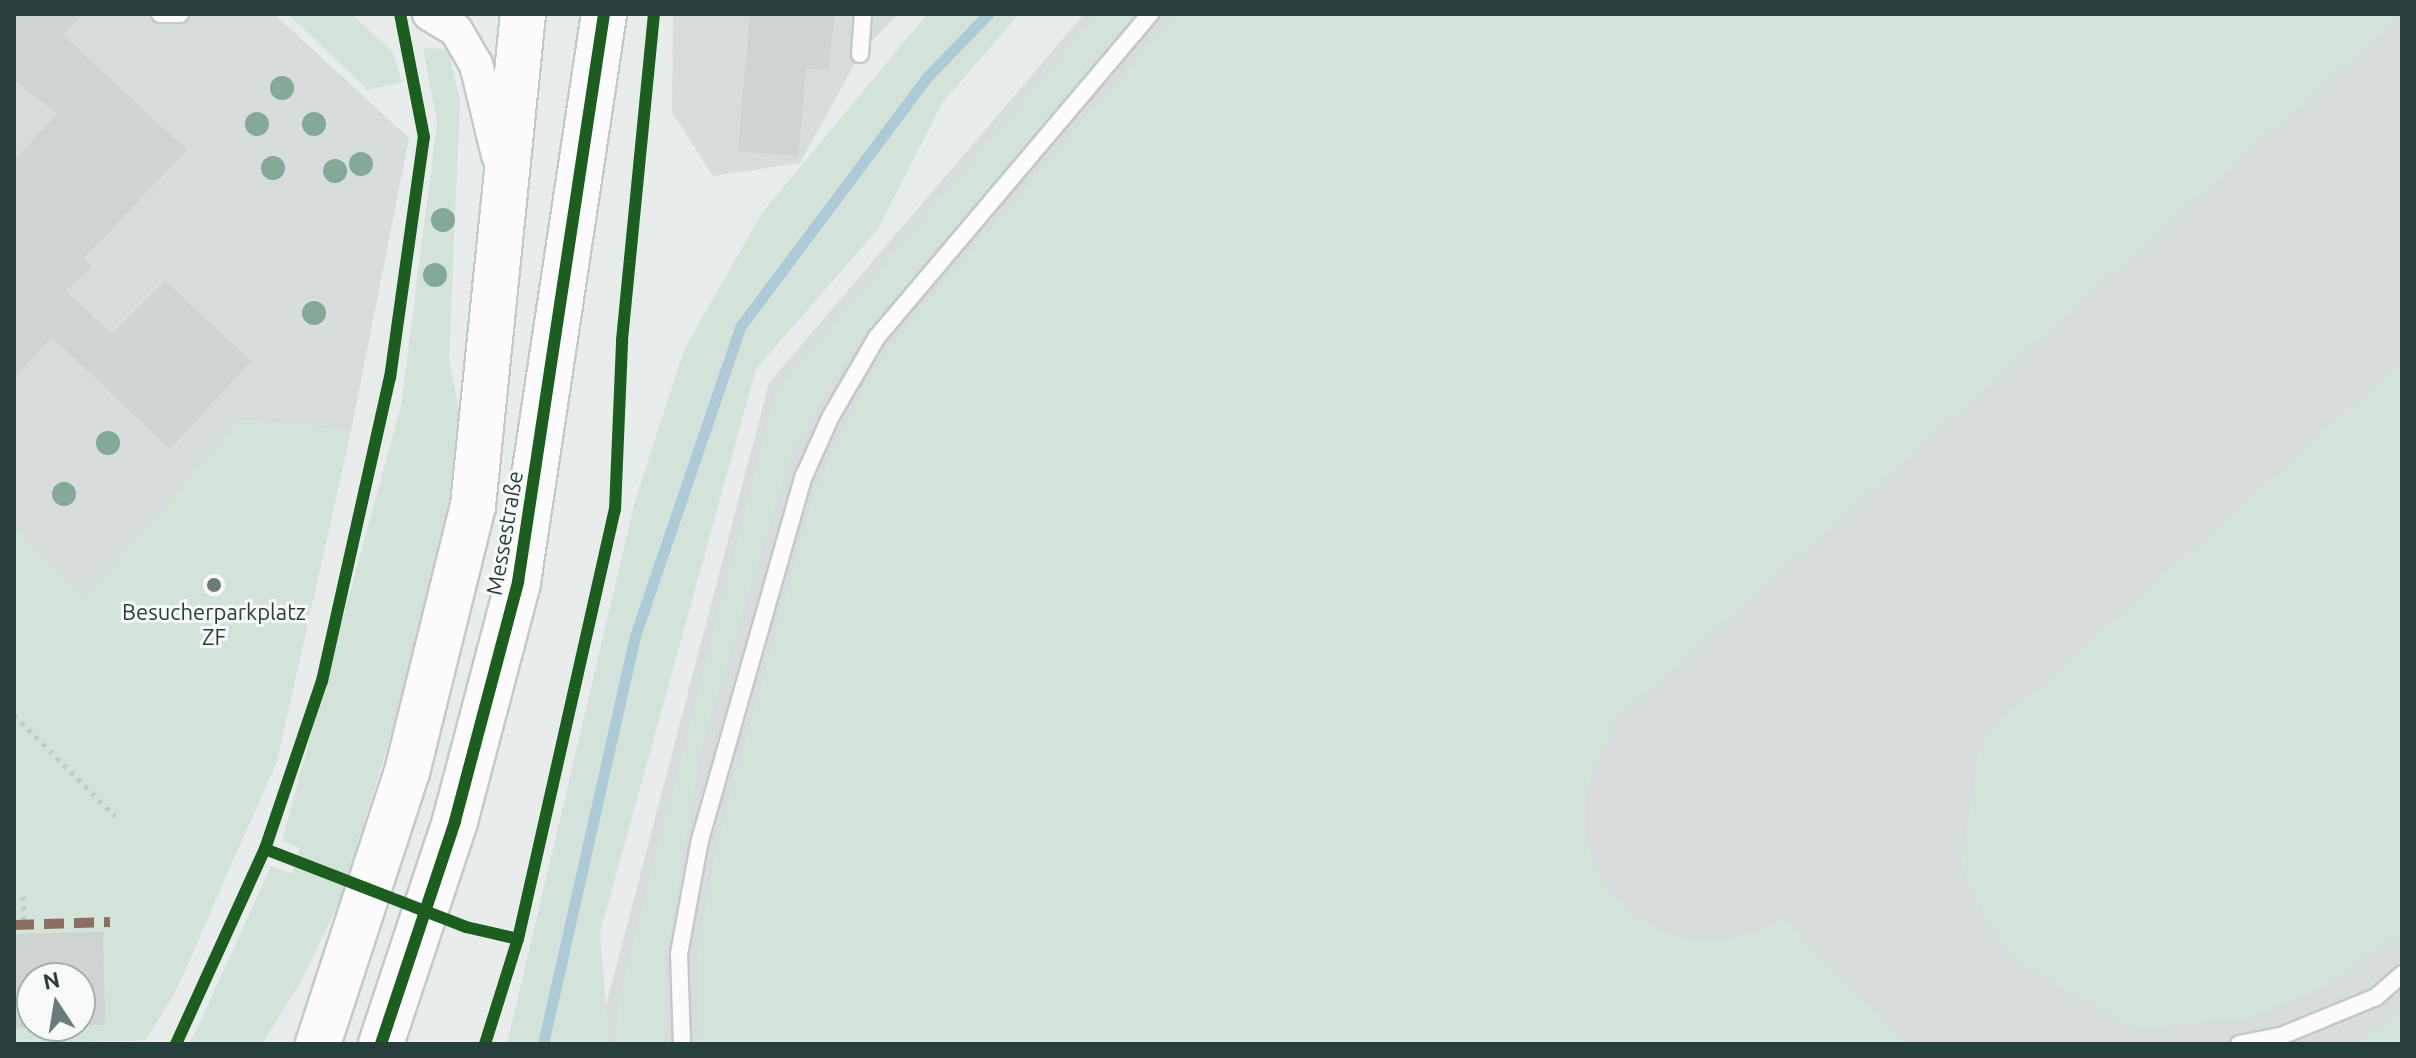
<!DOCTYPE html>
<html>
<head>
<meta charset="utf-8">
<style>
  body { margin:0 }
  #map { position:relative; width:2416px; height:1058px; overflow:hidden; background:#e8ecea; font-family:Ubuntu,sans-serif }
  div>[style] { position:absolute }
  .built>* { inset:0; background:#d6dddb }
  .green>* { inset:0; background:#d3e3da }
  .stream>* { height:11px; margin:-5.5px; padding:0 5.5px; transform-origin:5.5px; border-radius:5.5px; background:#adcad6 }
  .taxiway>* { height:100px; margin:-50px; padding:0 50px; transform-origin:50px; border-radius:50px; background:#d8dcda }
  .runway>* { height:248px; margin:-124px; padding:0 124px; transform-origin:124px; border-radius:124px; background:#d8dcda }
  .building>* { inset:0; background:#cfd3d2 }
  .path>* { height:5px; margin-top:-2.5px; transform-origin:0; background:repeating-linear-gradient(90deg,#c3cbca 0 4px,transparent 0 10px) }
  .roads { filter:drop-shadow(2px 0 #c5c9c8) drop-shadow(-2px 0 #c5c9c8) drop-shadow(0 2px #c5c9c8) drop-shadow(0 -2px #c5c9c8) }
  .lane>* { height:16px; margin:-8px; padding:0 8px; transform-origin:8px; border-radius:8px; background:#fcfcfc }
  .street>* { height:32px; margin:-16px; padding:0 16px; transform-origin:16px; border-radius:16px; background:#fcfcfc }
  .secondary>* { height:44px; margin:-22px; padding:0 22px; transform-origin:22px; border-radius:22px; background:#fcfcfc }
  .quiet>* { height:10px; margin-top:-5px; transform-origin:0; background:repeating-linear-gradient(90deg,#8d6e63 0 20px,transparent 0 30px) }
  .cycleway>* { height:12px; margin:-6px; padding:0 6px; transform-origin:6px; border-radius:6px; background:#1b5e20 }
  .trees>* { width:24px; height:24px; margin:-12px; border-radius:50%; background:#85a999 }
  .dots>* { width:22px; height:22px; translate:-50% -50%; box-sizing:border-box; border:4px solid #f7faf9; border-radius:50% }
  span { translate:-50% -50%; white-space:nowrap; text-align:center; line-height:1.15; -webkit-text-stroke:6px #f7faf9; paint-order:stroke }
  .street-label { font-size:22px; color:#263e3c }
  .poi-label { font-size:22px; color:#263e3c }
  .frame { position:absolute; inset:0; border:16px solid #263e3c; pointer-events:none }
  .north { position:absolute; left:16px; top:962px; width:80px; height:80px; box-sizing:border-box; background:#f7faf9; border:2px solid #a3afad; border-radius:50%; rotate:348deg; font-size:22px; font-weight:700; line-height:32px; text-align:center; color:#263e3c }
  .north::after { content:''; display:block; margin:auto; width:28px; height:36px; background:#6a7b79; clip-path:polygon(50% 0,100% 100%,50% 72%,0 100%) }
</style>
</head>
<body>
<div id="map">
  <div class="built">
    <i style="clip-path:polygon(14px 14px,274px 14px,409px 138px,351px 431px,241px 420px,86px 598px,14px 526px)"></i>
    <i style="clip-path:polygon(673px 14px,898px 14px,860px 54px,800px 163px,713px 176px,672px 112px)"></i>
    <i style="clip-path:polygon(1084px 14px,2402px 14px,2402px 1044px,596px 1044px,769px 383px)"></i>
  </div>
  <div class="green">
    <i style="clip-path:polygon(288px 14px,351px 14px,392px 51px,402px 82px,368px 90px)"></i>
    <i style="clip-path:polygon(927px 14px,1019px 14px,942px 103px,878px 229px,756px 369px,600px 933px,609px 1044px,507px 1044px,636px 497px,685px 348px,762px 213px)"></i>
    <i style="clip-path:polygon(1098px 14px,1138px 14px,848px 358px,791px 455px,702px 745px,665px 963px,669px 1044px,616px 1044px,618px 1001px,776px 391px)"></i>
    <i style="clip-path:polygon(1176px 14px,2402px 14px,1608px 727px,1903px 1044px,699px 1044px,698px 948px,715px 852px,812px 499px,837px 442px,867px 379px,907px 324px)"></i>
    <i style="clip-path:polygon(423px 47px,448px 50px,460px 100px,449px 360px,462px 426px,431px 603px,341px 899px,299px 985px,262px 1044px,190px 1044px,271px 866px,292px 874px,300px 848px,282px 841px,401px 406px,437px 123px)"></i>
    <i style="clip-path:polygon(2402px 353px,2402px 932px,2317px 990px,2250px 1017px,2137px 1030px,2012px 958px,1988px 921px,1961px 866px,1982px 730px)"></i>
    <i style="clip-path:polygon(evenodd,241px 420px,351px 431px,277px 761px,176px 991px,146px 1040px,14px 1044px,14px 526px,86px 597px,241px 420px,32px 978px,80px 978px,80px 1026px,32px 1026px,32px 978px)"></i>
    <i style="clip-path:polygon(2402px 1013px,2402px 1044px,2352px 1044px,2354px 1043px)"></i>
  </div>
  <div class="stream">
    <i style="left:543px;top:1044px;width:418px;rotate:-77.3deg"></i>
    <i style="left:635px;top:636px;width:326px;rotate:-71.2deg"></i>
    <i style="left:740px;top:327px;width:314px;rotate:-53.2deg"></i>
    <i style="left:928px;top:76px;width:86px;rotate:-45.9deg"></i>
  </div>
  <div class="taxiway">
    <i style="left:1958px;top:592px;width:47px;rotate:133.3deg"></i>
    <i style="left:1926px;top:626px;width:79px;rotate:122.1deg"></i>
    <i style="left:1884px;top:693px;width:114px;rotate:103.7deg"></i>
    <i style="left:1857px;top:804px;width:83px;rotate:82.4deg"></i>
    <i style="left:1868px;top:886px;width:50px;rotate:69deg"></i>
    <i style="left:1886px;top:933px;width:49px;rotate:61.9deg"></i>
    <i style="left:1909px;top:976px;width:98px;rotate:43.8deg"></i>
  </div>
  <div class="runway">
    <i style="left:1709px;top:816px;width:931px;rotate:-41.91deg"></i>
  </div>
  <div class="building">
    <i style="clip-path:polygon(14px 14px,82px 14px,63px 35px,187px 150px,84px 258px,92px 267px,66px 291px,112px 334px,165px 281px,251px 361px,170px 449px,52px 337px,14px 378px,14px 160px,57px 114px,14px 80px)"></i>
    <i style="clip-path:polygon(750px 14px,834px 14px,829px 70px,806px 68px,798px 156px,738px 151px)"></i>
    <i style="clip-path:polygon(103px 932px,105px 1025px,80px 1025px,80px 978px,32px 978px,32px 1026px,55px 1026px,14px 1027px,14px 934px)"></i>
  </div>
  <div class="path">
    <i style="left:14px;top:715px;width:143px;rotate:45deg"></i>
    <i style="left:23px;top:896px;width:29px;rotate:88deg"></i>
  </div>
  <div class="roads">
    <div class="lane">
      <i style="left:160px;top:14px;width:20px"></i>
      <i style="left:860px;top:54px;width:40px;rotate:-85.7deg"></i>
      <i style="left:682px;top:1044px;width:90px;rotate:-91.9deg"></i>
      <i style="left:679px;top:954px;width:116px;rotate:-79.6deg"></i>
      <i style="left:700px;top:840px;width:379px;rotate:-74.1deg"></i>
      <i style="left:804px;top:476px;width:66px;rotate:-65.8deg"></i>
      <i style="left:831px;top:416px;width:91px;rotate:-59.8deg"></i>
      <i style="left:877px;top:337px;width:423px;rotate:-49.8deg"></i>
      <i style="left:2239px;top:1044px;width:43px;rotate:-10.8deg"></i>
      <i style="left:2281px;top:1036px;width:103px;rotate:-22.3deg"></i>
      <i style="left:2376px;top:997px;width:35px;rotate:-41deg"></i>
    </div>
    <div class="street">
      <i style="left:429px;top:14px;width:31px;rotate:31deg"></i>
      <i style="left:456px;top:30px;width:39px;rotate:60deg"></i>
      <i style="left:476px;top:64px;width:94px;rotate:76.4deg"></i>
    </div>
    <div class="secondary">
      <i style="left:318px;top:1044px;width:286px;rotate:-71.9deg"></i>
      <i style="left:407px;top:772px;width:274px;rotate:-76.1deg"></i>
      <i style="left:473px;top:506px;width:495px;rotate:-84.2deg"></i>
      <i style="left:381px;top:1044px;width:235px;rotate:-71.6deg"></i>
      <i style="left:455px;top:821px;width:247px;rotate:-75.2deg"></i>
      <i style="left:518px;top:582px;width:574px;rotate:-81.39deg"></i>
    </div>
  </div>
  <div class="quiet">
    <i style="left:14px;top:925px;width:96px;rotate:-1.8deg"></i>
  </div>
  <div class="cycleway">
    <i style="left:265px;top:849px;width:216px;rotate:21.2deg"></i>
    <i style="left:466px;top:927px;width:53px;rotate:13deg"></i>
    <i style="left:176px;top:1044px;width:214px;rotate:-65.5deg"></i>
    <i style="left:265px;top:849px;width:177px;rotate:-71.3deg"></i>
    <i style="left:322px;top:681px;width:311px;rotate:-77.4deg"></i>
    <i style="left:390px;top:378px;width:243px;rotate:-82deg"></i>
    <i style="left:424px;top:137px;width:125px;rotate:-101deg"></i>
    <i style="left:381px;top:1044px;width:235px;rotate:-71.6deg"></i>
    <i style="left:455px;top:821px;width:247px;rotate:-75.2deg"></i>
    <i style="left:518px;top:582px;width:574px;rotate:-81.39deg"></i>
    <i style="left:485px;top:1044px;width:110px;rotate:-72.6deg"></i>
    <i style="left:518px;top:939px;width:440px;rotate:-77.3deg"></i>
    <i style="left:615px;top:510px;width:170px;rotate:-87.6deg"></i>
    <i style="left:622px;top:340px;width:328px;rotate:-84.4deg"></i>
  </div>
  <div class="trees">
    <i style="left:282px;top:88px"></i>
    <i style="left:257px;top:124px"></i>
    <i style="left:314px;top:124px"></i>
    <i style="left:361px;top:164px"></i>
    <i style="left:273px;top:168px"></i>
    <i style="left:335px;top:171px"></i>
    <i style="left:443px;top:220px"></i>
    <i style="left:435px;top:275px"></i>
    <i style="left:314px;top:313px"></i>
    <i style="left:108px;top:443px"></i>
    <i style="left:64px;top:494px"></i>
  </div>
  <div class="dots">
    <i style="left:214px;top:585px;background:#6a7b79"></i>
  </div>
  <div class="street-label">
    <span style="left:504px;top:533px;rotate:-80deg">Messestraße</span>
  </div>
  <div class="poi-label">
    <span style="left:214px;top:624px">Besucherparkplatz<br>ZF</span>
  </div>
  <div class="frame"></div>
  <div class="north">N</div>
</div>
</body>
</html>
